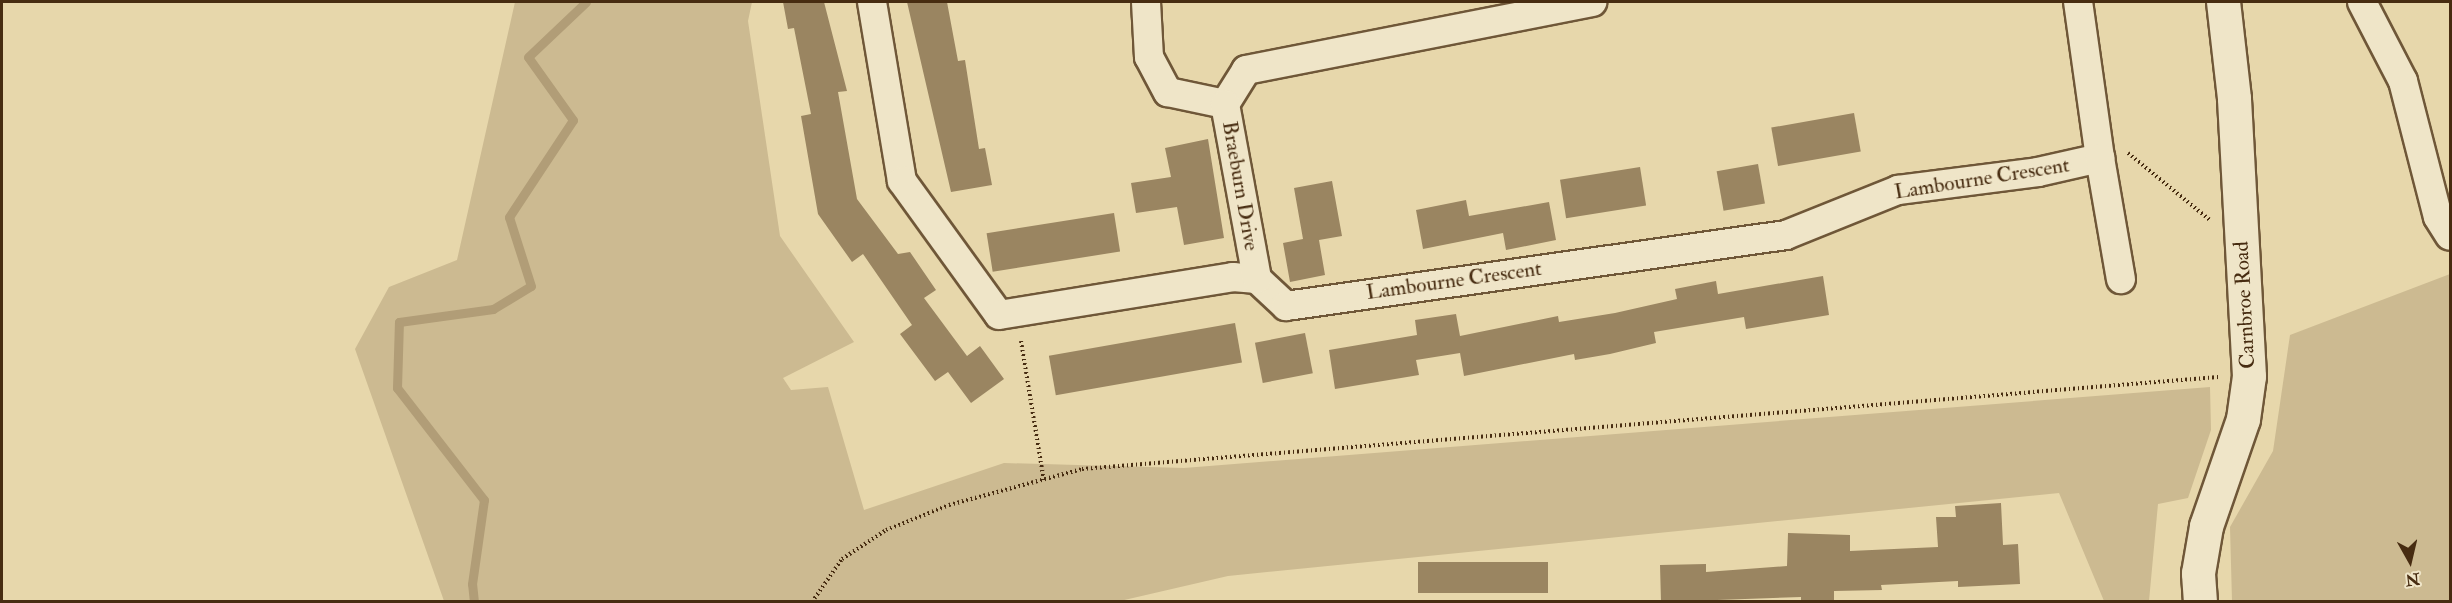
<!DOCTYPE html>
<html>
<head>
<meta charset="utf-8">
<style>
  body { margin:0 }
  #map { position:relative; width:2452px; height:603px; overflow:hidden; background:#e7d7ab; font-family:"IM FELL Double Pica",serif }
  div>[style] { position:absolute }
  .green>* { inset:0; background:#ccba91 }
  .stream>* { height:9px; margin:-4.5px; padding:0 4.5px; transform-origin:4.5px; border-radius:4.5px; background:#b19d77 }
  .building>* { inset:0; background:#9a8561; transform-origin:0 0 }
  .path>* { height:4px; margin-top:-2px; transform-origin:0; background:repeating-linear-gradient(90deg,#472c11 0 1.5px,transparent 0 4.5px) }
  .roads { filter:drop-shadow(2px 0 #6f5738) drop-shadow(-2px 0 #6f5738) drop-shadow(0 2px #6f5738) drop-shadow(0 -2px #6f5738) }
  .minor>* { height:28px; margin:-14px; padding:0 14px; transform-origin:14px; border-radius:14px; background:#efe5c8 }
  .tertiary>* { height:33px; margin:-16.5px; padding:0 16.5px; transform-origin:16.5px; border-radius:16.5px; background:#efe5c8 }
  span { translate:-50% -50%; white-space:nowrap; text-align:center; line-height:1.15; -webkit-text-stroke:5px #efe5c8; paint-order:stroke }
  .street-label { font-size:21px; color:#472c11 }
  .frame { position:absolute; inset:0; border:3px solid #472c11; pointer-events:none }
  .north { position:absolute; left:2380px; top:531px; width:60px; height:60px; -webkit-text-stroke:4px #efe5c8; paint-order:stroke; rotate:172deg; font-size:16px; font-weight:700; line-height:24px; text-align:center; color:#472c11 }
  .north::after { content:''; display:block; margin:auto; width:21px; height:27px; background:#472c11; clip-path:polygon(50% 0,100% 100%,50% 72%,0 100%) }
</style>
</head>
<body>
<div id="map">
  <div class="green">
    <i style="clip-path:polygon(515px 2px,752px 2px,748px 21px,780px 236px,854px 342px,783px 378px,791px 390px,828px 387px,864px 510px,1004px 463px,1184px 468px,2210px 387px,2211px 430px,2188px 498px,2158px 504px,2149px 601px,2104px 601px,2059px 493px,1228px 576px,1120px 601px,444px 601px,355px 349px,389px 287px,457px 260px)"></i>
    <i style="clip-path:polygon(2450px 274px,2450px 601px,2232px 601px,2230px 527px,2273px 451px,2290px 335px)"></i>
  </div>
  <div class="stream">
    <i style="left:474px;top:602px;width:18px;rotate:-96deg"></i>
    <i style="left:472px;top:584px;width:85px;rotate:-81.9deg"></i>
    <i style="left:484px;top:500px;width:142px;rotate:-127.8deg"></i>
    <i style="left:397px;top:388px;width:66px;rotate:-88.3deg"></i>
    <i style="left:399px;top:322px;width:95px;rotate:-7.9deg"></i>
    <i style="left:493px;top:309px;width:44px;rotate:-31.2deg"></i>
    <i style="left:531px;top:286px;width:72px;rotate:-107.7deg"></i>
    <i style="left:509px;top:217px;width:116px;rotate:-56.6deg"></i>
    <i style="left:573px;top:120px;width:77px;rotate:-125.5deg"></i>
    <i style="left:528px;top:57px;width:80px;rotate:-43.5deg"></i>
  </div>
  <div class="building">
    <i style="clip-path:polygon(783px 2px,824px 2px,847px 91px,838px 92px,857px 199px,898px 254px,910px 252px,936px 290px,924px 298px,967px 356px,980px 346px,1004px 379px,971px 403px,948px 372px,935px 381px,900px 334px,912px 325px,863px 254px,852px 262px,818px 214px,801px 116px,811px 114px,794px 28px,788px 29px)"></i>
    <i style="clip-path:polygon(907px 2px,947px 2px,958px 61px,965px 60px,979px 149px,985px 148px,992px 185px,951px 192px)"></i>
    <i style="left:1854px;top:113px;width:39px;height:84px;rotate:80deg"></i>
    <i style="clip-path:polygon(1208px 139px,1224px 238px,1184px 245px,1177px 207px,1136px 213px,1131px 183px,1171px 177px,1165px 148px)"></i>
    <i style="left:1758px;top:164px;width:40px;height:42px;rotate:80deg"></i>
    <i style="left:1640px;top:167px;width:39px;height:81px;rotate:81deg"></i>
    <i style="clip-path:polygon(1332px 181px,1342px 236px,1319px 240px,1325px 275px,1290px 282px,1283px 243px,1303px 239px,1294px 188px)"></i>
    <i style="clip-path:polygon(1466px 200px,1469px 216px,1549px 202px,1556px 240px,1506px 250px,1503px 233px,1423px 249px,1416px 210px)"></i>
    <i style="left:1114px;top:213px;width:39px;height:129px;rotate:81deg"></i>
    <i style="clip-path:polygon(1823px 276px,1829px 315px,1746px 329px,1744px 317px,1654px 332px,1656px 343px,1610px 354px,1575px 360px,1574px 354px,1464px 376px,1460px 353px,1416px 360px,1419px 375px,1335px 389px,1329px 350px,1417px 335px,1415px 320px,1456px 314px,1460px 336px,1558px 316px,1559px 322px,1615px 313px,1677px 299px,1675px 289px,1716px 281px,1718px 294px)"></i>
    <i style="left:1235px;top:323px;width:40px;height:189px;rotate:80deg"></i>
    <i style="left:1305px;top:333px;width:41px;height:51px;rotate:79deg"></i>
    <i style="clip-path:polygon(2001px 503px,2003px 545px,2018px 544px,2020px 584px,1958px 587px,1958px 581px,1881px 585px,1882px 590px,1834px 591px,1834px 602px,1801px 602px,1801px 597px,1661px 602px,1660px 565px,1706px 564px,1706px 572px,1787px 566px,1788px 533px,1850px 535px,1850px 551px,1938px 547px,1936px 517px,1956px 517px,1955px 506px)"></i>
    <i style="left:1548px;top:562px;width:31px;height:130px;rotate:90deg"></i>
  </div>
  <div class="path">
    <i style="left:2128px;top:153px;width:106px;rotate:39.3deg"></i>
    <i style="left:1021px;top:341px;width:142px;rotate:80.7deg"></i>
    <i style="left:812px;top:602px;width:52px;rotate:-55.1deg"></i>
    <i style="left:842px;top:559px;width:53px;rotate:-33.4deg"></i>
    <i style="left:886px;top:530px;width:68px;rotate:-21.6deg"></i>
    <i style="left:949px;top:505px;width:138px;rotate:-15.1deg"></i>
    <i style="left:1082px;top:469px;width:1140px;rotate:-4.63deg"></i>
  </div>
  <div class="roads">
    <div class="minor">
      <i style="left:872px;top:2px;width:181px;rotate:80.5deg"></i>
      <i style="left:902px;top:181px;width:165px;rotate:54.1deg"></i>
      <i style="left:999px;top:315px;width:237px;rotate:-9.2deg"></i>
      <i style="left:1233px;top:277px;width:24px;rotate:5deg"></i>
      <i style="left:1257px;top:279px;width:40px;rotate:43deg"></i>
      <i style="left:1286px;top:306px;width:505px;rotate:-8.08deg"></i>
      <i style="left:1786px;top:235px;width:121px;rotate:-21.9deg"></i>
      <i style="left:1898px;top:190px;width:141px;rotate:-7.3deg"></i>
      <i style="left:2038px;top:172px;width:64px;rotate:-12.7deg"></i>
      <i style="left:2100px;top:158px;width:158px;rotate:-98deg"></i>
      <i style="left:1146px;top:2px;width:55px;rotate:86.9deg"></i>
      <i style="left:1149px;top:57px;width:40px;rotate:62deg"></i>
      <i style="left:1168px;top:92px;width:58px;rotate:11.9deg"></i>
      <i style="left:2362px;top:2px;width:89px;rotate:62.6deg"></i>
      <i style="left:2403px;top:81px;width:140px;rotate:75.6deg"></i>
      <i style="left:2438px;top:217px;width:22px;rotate:58deg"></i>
      <i style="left:1225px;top:104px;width:40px;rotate:-58deg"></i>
      <i style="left:1246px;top:70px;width:353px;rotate:-11.1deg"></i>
      <i style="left:1225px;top:104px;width:178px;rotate:79.6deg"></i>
      <i style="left:2100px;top:158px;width:123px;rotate:80.2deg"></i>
    </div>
    <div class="tertiary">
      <i style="left:2200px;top:602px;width:29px;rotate:-94deg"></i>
      <i style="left:2198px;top:573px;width:48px;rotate:-80.3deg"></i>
      <i style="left:2206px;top:526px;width:113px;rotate:-70.9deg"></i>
      <i style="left:2243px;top:419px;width:43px;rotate:-82.1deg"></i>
      <i style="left:2249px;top:376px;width:278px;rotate:-93.1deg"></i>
      <i style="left:2234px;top:98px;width:97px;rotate:-96.5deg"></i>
    </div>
  </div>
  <div class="street-label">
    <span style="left:1982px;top:179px;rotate:-9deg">Lambourne Crescent</span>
    <span style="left:1240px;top:186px;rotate:80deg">Braeburn Drive</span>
    <span style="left:1454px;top:281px;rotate:-8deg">Lambourne Crescent</span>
    <span style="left:2245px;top:305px;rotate:-93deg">Carnbroe Road</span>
  </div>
  <div class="frame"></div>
  <div class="north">N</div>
</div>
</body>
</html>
